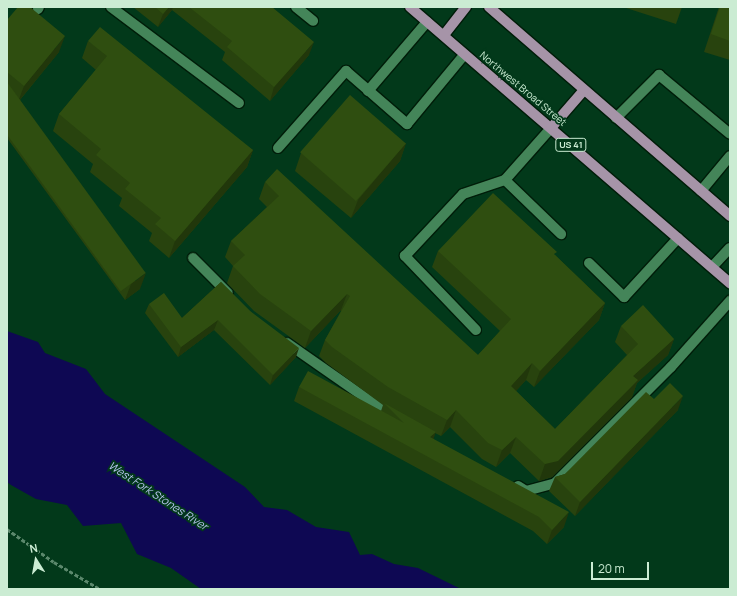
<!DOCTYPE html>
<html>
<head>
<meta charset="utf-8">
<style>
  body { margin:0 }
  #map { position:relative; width:737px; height:596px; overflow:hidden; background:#02391a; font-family:Manrope,sans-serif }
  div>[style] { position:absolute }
  .water>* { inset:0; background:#0e0853 }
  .path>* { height:2.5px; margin-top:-1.25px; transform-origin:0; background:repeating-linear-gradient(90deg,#5b886c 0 4px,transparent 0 6px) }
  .roads { filter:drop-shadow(1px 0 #001d09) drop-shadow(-1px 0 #001d09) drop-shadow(0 1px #001d09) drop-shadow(0 -1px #001d09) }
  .minor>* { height:10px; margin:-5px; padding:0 5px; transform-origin:5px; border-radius:5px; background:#448559 }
  .major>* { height:10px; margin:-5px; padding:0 5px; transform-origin:5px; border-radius:5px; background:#a694a8 }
  .wall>* { inset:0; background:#28430e }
  .shaded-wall>* { inset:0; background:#21370b }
  .building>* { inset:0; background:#2f4e10; transform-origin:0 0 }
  span { translate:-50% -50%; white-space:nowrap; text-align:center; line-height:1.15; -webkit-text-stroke:3.5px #02391a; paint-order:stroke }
  .shield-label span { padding:1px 3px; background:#02391a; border:1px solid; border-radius:3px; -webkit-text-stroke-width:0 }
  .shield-label { font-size:9px; color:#cbecd3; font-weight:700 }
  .street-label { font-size:10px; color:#cbecd3 }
  .water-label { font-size:11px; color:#b7c4ef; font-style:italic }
  .frame { position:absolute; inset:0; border:8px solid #cbecd3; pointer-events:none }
  .north { position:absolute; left:16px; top:540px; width:40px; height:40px; -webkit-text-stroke:3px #02391a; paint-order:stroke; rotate:349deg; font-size:11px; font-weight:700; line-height:16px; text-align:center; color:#cbecd3 }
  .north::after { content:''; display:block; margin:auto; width:14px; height:18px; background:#cbecd3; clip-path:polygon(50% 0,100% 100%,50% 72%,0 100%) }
  .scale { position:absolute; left:591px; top:562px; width:58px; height:18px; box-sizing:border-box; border:2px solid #cbecd3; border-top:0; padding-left:5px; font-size:12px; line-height:14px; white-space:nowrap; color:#cbecd3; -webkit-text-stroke:3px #02391a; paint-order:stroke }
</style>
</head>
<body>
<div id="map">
  <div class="water">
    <i style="clip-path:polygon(7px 331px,38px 342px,45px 353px,86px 369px,105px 394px,245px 487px,264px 507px,287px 510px,316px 527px,349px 532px,360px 555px,372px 554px,394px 564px,418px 568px,461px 589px,201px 589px,171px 568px,137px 554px,121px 523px,83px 526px,67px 505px,36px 499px,11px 485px,7px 482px)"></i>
  </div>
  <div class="path">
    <i style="left:7px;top:529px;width:57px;rotate:35.1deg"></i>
    <i style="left:54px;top:562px;width:53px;rotate:30.4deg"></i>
  </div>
  <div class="roads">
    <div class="minor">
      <i style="left:111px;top:7px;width:160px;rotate:36.9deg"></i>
      <i style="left:296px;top:7px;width:22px;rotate:39deg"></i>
      <i style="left:38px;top:9px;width:2px;rotate:-63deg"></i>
      <i style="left:368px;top:91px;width:91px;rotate:-49.5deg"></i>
      <i style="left:616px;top:118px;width:61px;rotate:-45deg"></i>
      <i style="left:659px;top:75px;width:92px;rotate:39.7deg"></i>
      <i style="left:551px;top:128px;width:69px;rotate:131.5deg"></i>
      <i style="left:505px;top:180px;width:78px;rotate:44deg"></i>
      <i style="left:278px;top:148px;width:103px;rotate:-48.6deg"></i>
      <i style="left:346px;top:71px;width:81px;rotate:41deg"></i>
      <i style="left:407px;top:124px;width:89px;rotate:-50.4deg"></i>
      <i style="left:701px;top:191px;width:45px;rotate:-50.4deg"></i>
      <i style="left:193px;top:258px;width:49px;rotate:45deg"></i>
      <i style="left:589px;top:263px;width:49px;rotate:44.2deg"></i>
      <i style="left:624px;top:297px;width:80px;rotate:-47.5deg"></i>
      <i style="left:712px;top:267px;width:26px;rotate:-47deg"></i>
      <i style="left:476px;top:330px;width:103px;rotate:-133.8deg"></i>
      <i style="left:405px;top:256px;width:85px;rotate:-46.9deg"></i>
      <i style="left:463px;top:194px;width:44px;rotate:-18.4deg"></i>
      <i style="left:287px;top:343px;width:129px;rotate:34.9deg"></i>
      <i style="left:518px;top:486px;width:9px;rotate:32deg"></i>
      <i style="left:526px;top:491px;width:30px;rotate:-15deg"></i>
      <i style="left:555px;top:483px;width:164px;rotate:-45deg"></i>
      <i style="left:671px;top:367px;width:89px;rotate:-48.2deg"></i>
    </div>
    <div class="major">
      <i style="left:410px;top:7px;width:423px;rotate:40.8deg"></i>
      <i style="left:489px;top:7px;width:319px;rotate:40.9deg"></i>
      <i style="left:444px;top:35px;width:36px;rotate:-52deg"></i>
      <i style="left:551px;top:128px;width:50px;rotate:-49deg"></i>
    </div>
  </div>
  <div class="wall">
    <i style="clip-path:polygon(133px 7px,272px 7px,309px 55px,270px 101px,222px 60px,225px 52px,172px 10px,158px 27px)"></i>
    <i style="clip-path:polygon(623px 7px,682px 7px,676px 24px)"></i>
    <i style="clip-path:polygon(719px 7px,730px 7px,730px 60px,704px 52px)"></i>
    <i style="clip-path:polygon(7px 20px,59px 52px,20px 100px,140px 289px,125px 300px,7px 138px)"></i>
    <i style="clip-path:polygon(88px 41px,253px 150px,247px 167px,169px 258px,149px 241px,152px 233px,119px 206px,122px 198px,90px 172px,93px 164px,53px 131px,59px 114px,96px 70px,82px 58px)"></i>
    <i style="clip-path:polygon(406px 143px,400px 161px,351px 218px,295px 171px,301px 153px)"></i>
    <i style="clip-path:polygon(265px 182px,478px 355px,500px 331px,432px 267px,438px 251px,555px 255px,605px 303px,599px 320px,534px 387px,526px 380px,516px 391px,555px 429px,627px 355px,615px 342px,621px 326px,674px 339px,668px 355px,637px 383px,632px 397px,552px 477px,539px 481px,510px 453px,496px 467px,482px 459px,450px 427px,441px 436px,435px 433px,433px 439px,564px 527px,547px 544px,533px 531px,294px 401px,299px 387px,381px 411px,383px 405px,326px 363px,319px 356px,325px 340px,341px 311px,341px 310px,305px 348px,254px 311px,227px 283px,233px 266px,225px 257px,231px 241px,267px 207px,259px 199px)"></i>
    <i style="clip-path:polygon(221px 282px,296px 357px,270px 385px,214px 330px,178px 357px,145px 313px,149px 304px,182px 318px)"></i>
    <i style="clip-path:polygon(654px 399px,678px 410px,575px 516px,549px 491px,555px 477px,565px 474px)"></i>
  </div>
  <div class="shaded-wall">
    <i style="clip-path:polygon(169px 7px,173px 7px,172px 10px,158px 27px,163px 14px)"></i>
    <i style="clip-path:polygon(65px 36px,59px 52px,18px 102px,24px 86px)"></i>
    <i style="clip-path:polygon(314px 42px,309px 55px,270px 101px,274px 87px)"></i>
    <i style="clip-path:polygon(406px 143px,400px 161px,351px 218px,358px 200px)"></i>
    <i style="clip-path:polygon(253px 150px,247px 167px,169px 258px,175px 241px)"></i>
    <i style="clip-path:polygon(146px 273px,140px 289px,125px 300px,131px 284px)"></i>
    <i style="clip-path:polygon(347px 294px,341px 310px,305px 348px,311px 331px)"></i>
    <i style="clip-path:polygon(605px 303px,599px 320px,534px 387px,540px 371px)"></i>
    <i style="clip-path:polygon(218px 320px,214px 330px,178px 357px,181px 347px)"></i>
    <i style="clip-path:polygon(674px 339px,668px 355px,637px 383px,632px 397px,552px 477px,539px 481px,545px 464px,633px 376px)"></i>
    <i style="clip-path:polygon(299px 348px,296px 357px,270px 385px,273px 375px)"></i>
    <i style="clip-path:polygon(532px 363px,526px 380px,505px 403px,511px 386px)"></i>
    <i style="clip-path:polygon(683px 396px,678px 410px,575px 516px,580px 502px)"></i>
    <i style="clip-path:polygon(456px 410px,450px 427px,441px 436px,447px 420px)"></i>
    <i style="clip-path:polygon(436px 432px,431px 446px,430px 437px)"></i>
    <i style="clip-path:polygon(516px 437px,510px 453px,496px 467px,502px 450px)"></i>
    <i style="clip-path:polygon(569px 512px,564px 527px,547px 544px,552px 530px)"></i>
  </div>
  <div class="building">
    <i style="clip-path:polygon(18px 7px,30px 7px,65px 36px,24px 86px,7px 72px,7px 20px)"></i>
    <i style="clip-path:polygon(155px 7px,169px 7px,163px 14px)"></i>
    <i style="clip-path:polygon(189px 7px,272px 7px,314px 42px,274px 87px,227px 47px,232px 41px)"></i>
    <i style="clip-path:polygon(720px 7px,730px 7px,730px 41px,711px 34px)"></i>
    <i style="clip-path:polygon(100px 27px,253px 150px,175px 241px,155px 224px,161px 218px,125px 189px,130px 183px,96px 155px,101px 149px,59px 114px,107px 56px,88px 41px)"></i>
    <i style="left:7px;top:82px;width:236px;height:31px;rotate:54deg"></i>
    <i style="left:350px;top:95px;width:74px;height:76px;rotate:41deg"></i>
    <i style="clip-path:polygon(277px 169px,478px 355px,511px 319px,438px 251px,493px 193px,557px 252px,554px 254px,605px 303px,540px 371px,532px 363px,511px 386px,555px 429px,638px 344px,621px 326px,643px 305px,674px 339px,633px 376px,638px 380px,558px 461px,545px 464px,516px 437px,502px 450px,488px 443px,456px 410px,447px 420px,388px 387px,332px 347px,325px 340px,350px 296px,347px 294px,311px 331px,260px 294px,233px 266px,245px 255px,231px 241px,279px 196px,265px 182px)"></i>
    <i style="clip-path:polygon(221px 282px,250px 311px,299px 348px,273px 375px,218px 320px,181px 347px,149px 304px,164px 293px,182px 318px)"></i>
    <i style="clip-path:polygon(308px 371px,404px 423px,384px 403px,436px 432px,430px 437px,569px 512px,552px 530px,539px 517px,299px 387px)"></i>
    <i style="clip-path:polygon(670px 383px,683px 396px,580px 502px,555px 477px,565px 474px,646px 392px,654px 399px)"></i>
  </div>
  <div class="shield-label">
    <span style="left:571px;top:145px">US 41</span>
  </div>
  <div class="street-label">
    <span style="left:523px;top:89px;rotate:40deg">Northwest Broad Street</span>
  </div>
  <div class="water-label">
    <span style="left:158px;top:496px;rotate:33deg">West Fork Stones River</span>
  </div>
  <div class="frame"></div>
  <div class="north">N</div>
  <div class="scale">20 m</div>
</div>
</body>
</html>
